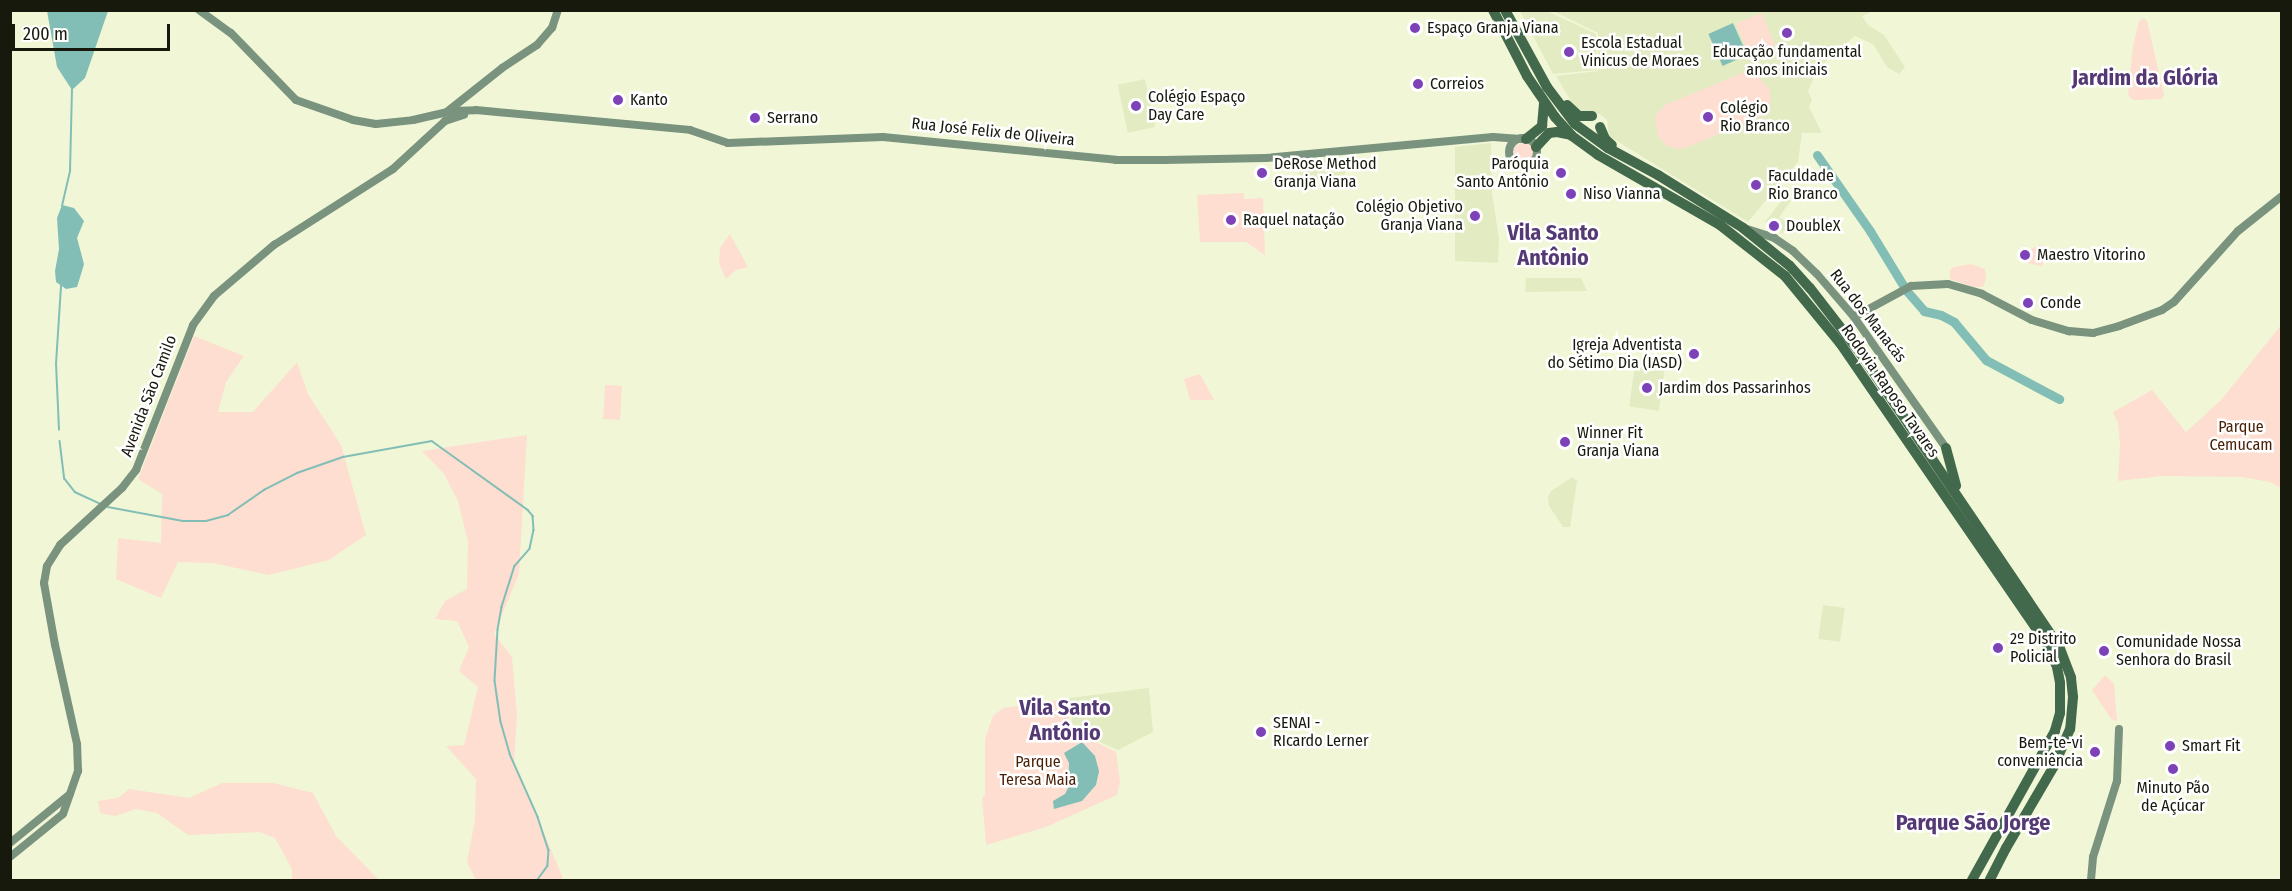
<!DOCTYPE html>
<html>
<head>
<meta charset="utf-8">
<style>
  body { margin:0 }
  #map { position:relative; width:2292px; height:891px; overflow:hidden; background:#f1f7d6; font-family:"Fira Sans Condensed",sans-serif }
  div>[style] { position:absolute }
  .built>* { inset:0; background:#e3ebc2; transform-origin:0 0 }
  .green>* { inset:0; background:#fdded0; transform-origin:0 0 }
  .round { border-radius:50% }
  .water>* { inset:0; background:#83beb6; transform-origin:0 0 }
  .stream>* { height:1.5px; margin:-0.75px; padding:0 0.75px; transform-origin:0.75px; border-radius:0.75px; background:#83beb6 }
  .river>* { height:9px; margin:-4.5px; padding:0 4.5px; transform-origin:4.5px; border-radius:4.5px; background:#83beb6 }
  .secondary>* { height:8px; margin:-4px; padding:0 4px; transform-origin:4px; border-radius:4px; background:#79937e }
  .secondary>.ring { margin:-4px; padding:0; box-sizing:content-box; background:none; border:8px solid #79937e; border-radius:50% }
  .highway>* { height:10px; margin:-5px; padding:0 5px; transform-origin:5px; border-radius:5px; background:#43694c }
  .dots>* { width:16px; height:16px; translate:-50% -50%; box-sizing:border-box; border:3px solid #fff; border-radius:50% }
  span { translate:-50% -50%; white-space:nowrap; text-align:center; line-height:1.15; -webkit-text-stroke:5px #fff; paint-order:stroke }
  .poi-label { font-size:16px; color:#17190d }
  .left { translate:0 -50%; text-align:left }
  .right { translate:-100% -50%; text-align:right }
  .street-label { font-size:16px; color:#17190d }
  .park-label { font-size:16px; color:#491f06 }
  .district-label { font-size:22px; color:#543974; font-weight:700 }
  .frame { position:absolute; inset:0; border:12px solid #17190d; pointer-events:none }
  .scale { position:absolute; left:12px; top:24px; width:158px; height:27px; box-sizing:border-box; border:3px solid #17190d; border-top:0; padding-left:8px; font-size:18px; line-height:21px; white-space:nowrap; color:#17190d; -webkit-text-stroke:4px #fff; paint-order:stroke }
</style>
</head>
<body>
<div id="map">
  <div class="built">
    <i style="clip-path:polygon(1520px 11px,1547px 11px,1596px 34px,1597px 70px,1553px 74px)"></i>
    <i style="clip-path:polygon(1553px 11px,1873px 11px,1862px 16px,1868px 25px,1884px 35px,1905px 67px,1899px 74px,1887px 67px,1873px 44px,1855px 36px,1831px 55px,1815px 75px,1808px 91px,1812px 100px,1809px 107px,1822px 133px,1802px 133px,1798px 162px,1748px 222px,1609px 136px,1607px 120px,1600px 114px,1577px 111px,1556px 76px,1598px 71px,1598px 33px)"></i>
    <i style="left:1145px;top:79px;width:49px;height:28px;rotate:78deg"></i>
    <i style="clip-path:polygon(1491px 143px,1492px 193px,1499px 239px,1498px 263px,1455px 261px,1455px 147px)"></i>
    <i style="clip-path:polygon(1345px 159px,1345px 176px,1299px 180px,1299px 165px,1306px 160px)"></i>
    <i style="clip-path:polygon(1785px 196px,1791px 201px,1779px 217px,1789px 224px,1782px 234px,1765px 222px)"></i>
    <i style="clip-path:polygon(1526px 278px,1581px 278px,1587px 291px,1525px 292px)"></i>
    <i style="left:1635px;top:365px;width:30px;height:42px;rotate:8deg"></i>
    <i style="clip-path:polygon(1572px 477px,1577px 481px,1570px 527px,1563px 527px,1549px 506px,1548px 497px,1551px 491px)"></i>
    <i style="left:1823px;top:605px;width:22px;height:34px;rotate:8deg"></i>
    <i style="clip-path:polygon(1149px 688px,1153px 732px,1118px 750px,1073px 730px,1069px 698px)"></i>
  </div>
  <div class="green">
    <i style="left:1762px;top:13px;width:35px;height:28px;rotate:68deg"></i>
    <i style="clip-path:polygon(2144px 18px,2147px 21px,2164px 95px,2162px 99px,2133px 100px,2128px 95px,2133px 46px,2139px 21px)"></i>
    <i style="clip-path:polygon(1742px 73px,1755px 74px,1769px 88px,1771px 101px,1766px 114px,1688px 147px,1678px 149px,1667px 146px,1658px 136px,1655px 117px,1665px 105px)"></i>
    <i class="round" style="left:1513px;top:143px;width:22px;height:22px"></i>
    <i style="clip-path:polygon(1244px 193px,1244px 199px,1263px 198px,1265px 255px,1246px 242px,1200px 242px,1197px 195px)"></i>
    <i style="clip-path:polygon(730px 234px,748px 267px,736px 270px,726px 279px,719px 263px,720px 248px)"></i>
    <i style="clip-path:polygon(2040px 245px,2044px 247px,2046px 253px,2042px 266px,2023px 262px,2022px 253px)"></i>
    <i style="clip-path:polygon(1971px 264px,1985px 269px,1986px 279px,1983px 287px,1973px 287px,1950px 279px,1950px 270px,1954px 267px)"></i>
    <i style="clip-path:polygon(2281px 325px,2281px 488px,2270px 482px,2241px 477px,2162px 476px,2118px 481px,2120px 445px,2118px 423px,2113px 412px,2152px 390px,2186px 432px,2222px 399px)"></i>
    <i style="clip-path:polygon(194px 336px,244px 356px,226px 382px,218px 412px,253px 412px,297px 362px,308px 394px,341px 445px,366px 535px,329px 560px,269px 575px,213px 563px,178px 562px,161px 598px,116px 579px,118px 538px,161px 543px,162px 494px,138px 479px)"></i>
    <i style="clip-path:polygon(1200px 374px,1214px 400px,1190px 400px,1184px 379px)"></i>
    <i style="left:605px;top:385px;width:17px;height:34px;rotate:3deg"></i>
    <i style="clip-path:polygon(527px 435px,519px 574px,494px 634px,512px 657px,517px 714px,514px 763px,563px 878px,556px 880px,476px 880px,467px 862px,475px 820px,476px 779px,446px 746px,464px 745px,478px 687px,459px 671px,469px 647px,457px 621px,435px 619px,445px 601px,467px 589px,468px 542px,458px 501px,444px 474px,422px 451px)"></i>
    <i style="clip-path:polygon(2105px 675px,2114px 684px,2117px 721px,2111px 719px,2092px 690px)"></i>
    <i style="clip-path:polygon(1066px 699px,1071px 730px,1116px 752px,1120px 782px,1117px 795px,1046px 827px,986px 845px,982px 798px,985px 795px,985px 739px,993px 716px,1003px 708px)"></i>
    <i style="clip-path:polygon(222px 783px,273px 783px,313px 793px,336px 836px,379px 880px,292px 880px,292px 869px,275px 838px,259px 832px,188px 835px,157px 813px,136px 809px,115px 816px,100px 813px,98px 801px,118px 798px,129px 789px,189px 798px)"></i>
  </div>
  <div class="water">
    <i style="clip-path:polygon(47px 11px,108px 11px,85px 78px,72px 90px,57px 67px)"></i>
    <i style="left:1733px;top:23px;width:35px;height:27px;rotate:66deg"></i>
    <i style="clip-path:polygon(62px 205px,74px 208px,84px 221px,77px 238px,84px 264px,82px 271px,77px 287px,66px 289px,56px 282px,55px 271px,59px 249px,57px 218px)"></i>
    <i style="clip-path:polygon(1082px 742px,1095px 756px,1099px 771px,1096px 785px,1082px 801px,1054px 809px,1053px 801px,1065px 794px,1068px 788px,1069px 763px,1064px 753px)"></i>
  </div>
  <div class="stream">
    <i style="left:62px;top:206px;width:36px;rotate:-77deg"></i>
    <i style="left:70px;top:171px;width:82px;rotate:-88.6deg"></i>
    <i style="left:59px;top:430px;width:66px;rotate:-92.6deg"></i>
    <i style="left:56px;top:364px;width:78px;rotate:-86.3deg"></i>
    <i style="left:60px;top:441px;width:38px;rotate:83deg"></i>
    <i style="left:65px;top:479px;width:16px;rotate:52deg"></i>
    <i style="left:75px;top:492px;width:29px;rotate:25deg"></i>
    <i style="left:108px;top:507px;width:76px;rotate:10.6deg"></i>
    <i style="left:183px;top:521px;width:23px"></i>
    <i style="left:206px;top:521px;width:23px;rotate:-15deg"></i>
    <i style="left:228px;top:515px;width:44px;rotate:-34.8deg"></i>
    <i style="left:264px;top:490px;width:37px;rotate:-27deg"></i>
    <i style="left:297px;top:473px;width:49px;rotate:-19.2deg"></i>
    <i style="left:343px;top:457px;width:90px;rotate:-10.2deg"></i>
    <i style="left:432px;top:441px;width:118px;rotate:35.7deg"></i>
    <i style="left:528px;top:510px;width:8px;rotate:50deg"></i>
    <i style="left:533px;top:516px;width:14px;rotate:86deg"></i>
    <i style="left:534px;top:530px;width:19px;rotate:102deg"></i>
    <i style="left:530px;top:549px;width:23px;rotate:131deg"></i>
    <i style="left:515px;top:566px;width:43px;rotate:107.6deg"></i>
    <i style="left:502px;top:607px;width:23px;rotate:100deg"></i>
    <i style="left:498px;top:630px;width:51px;rotate:93.4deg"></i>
    <i style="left:495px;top:681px;width:41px;rotate:81.7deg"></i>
    <i style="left:501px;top:722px;width:33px;rotate:74deg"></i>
    <i style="left:510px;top:754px;width:69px;rotate:66deg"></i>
    <i style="left:538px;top:817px;width:35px;rotate:72deg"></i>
    <i style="left:549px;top:850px;width:16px;rotate:94deg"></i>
    <i style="left:548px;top:866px;width:17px;rotate:126deg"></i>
  </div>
  <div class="river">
    <i style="left:1817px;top:155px;width:93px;rotate:55.1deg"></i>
    <i style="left:1870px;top:231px;width:69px;rotate:58.6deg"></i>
    <i style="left:1906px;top:290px;width:28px;rotate:49deg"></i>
    <i style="left:1924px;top:311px;width:17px;rotate:13deg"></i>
    <i style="left:1941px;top:315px;width:15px;rotate:28deg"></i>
    <i style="left:1954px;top:322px;width:50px;rotate:49.9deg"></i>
    <i style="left:1986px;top:360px;width:83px;rotate:28.1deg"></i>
  </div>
  <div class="secondary">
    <i style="left:199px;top:10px;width:39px;rotate:36deg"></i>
    <i style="left:231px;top:33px;width:93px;rotate:45.9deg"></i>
    <i style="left:296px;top:100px;width:60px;rotate:19.3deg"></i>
    <i style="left:353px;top:120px;width:23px;rotate:10deg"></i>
    <i style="left:376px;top:124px;width:37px;rotate:-6deg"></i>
    <i style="left:413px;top:120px;width:40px;rotate:-13deg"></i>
    <i style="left:452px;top:111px;width:24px;rotate:-2deg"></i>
    <i style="left:476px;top:110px;width:215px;rotate:5.3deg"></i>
    <i style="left:690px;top:130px;width:40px;rotate:18.9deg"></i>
    <i style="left:728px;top:143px;width:155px;rotate:-2.2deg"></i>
    <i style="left:883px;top:137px;width:234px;rotate:5.6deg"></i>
    <i style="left:1116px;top:160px;width:49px"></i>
    <i style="left:1165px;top:160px;width:101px;rotate:-1.1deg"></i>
    <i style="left:1266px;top:158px;width:228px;rotate:-5.3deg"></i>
    <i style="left:1493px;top:137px;width:28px;rotate:4deg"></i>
    <i style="left:448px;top:111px;width:69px;rotate:-38.5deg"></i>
    <i style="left:502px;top:68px;width:42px;rotate:-33.3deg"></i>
    <i style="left:537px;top:45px;width:23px;rotate:-49deg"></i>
    <i style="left:552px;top:28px;width:19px;rotate:-72deg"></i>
    <i class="ring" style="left:1509px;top:138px;width:20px;height:20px"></i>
    <i style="left:1744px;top:228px;width:32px;rotate:18deg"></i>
    <i style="left:1774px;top:238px;width:23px;rotate:34deg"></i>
    <i style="left:1793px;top:251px;width:33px;rotate:44deg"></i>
    <i style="left:1817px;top:274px;width:57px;rotate:49.3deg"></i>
    <i style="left:1854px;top:317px;width:160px;rotate:54.9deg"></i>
    <i style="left:1854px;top:317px;width:65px;rotate:-28.5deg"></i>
    <i style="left:1911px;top:286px;width:37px;rotate:-3deg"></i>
    <i style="left:1948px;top:284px;width:35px;rotate:16deg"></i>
    <i style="left:1982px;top:294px;width:56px;rotate:27.5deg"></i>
    <i style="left:2032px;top:320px;width:39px;rotate:17deg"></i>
    <i style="left:2069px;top:331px;width:24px;rotate:5deg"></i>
    <i style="left:2093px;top:333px;width:27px;rotate:-15deg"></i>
    <i style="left:2119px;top:326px;width:46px;rotate:-20.4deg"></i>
    <i style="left:2162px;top:310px;width:14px;rotate:-34deg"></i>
    <i style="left:2174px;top:302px;width:96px;rotate:-48deg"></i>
    <i style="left:2238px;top:231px;width:56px;rotate:-38.5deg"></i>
    <i style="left:10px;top:843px;width:77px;rotate:-39.2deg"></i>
    <i style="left:10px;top:857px;width:68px;rotate:-39.1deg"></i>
    <i style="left:63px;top:814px;width:46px;rotate:-70.8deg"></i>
    <i style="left:78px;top:771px;width:27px;rotate:-92deg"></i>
    <i style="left:77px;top:744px;width:101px;rotate:-102.5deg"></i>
    <i style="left:55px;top:645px;width:63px;rotate:-100.1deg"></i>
    <i style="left:44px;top:583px;width:17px;rotate:-80deg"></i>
    <i style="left:47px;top:566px;width:25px;rotate:-58deg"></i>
    <i style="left:60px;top:545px;width:84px;rotate:-42.6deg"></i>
    <i style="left:122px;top:488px;width:23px;rotate:-52deg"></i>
    <i style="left:136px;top:470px;width:156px;rotate:-68.5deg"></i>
    <i style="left:193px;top:325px;width:36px;rotate:-54deg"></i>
    <i style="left:214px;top:296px;width:79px;rotate:-40.4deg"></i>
    <i style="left:274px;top:245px;width:141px;rotate:-32.6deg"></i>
    <i style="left:393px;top:169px;width:71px;rotate:-42.7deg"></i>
    <i style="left:445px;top:121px;width:20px;rotate:-18deg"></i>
    <i style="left:2091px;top:880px;width:23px;rotate:-85deg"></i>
    <i style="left:2093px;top:857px;width:80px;rotate:-72.5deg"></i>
    <i style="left:2117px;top:781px;width:52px;rotate:-87.8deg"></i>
  </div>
  <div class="highway">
    <i style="left:1493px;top:10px;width:74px;rotate:62.7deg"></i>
    <i style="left:1527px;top:76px;width:50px;rotate:55.7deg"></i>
    <i style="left:1555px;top:117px;width:25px;rotate:48deg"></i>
    <i style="left:1572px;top:136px;width:32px;rotate:36deg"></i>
    <i style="left:1598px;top:155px;width:141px;rotate:29.8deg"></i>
    <i style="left:1720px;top:225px;width:83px;rotate:38.1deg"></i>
    <i style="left:1785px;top:276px;width:87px;rotate:50.6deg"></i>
    <i style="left:1840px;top:343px;width:362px;rotate:55.5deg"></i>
    <i style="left:2045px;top:641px;width:29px;rotate:65deg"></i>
    <i style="left:2057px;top:667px;width:16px;rotate:79deg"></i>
    <i style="left:2060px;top:683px;width:30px;rotate:90deg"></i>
    <i style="left:2060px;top:713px;width:19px;rotate:106deg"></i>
    <i style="left:2055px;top:731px;width:171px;rotate:119.1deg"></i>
    <i style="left:1505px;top:10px;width:88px;rotate:61.4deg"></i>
    <i style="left:1547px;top:87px;width:46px;rotate:52.9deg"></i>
    <i style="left:1575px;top:124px;width:41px;rotate:36deg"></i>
    <i style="left:1608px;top:148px;width:57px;rotate:28.4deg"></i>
    <i style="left:1658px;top:175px;width:100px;rotate:31.9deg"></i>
    <i style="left:1743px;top:228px;width:60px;rotate:39deg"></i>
    <i style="left:1790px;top:266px;width:30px;rotate:48deg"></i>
    <i style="left:1810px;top:288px;width:83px;rotate:52.3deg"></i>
    <i style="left:1861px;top:354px;width:353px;rotate:55.9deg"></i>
    <i style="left:2059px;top:646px;width:34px;rotate:69deg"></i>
    <i style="left:2071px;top:678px;width:19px;rotate:84deg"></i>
    <i style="left:2073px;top:697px;width:32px;rotate:95deg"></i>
    <i style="left:2070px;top:729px;width:40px;rotate:113.4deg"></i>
    <i style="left:2054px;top:766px;width:95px;rotate:120.3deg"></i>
    <i style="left:2006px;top:848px;width:36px;rotate:117deg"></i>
    <i style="left:1567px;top:105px;width:16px;rotate:43deg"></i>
    <i style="left:1579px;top:116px;width:13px"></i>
    <i style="left:1600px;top:127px;width:13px;rotate:67deg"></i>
    <i style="left:1605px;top:139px;width:9px;rotate:41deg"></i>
    <i style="left:1526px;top:139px;width:21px;rotate:-39deg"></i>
    <i style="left:1542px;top:126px;width:24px;rotate:-85deg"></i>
    <i style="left:1536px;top:147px;width:19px;rotate:-47deg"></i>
    <i style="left:1549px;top:133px;width:8px;rotate:-7deg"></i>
    <i style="left:1557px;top:132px;width:14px;rotate:12deg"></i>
    <i style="left:1946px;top:448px;width:39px;rotate:75deg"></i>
  </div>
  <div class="dots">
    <i style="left:1415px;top:28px;background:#7d42b8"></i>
    <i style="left:1787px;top:33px;background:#7d42b8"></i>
    <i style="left:1569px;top:52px;background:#7d42b8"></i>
    <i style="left:1418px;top:84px;background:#7d42b8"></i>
    <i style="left:618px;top:100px;background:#7d42b8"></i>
    <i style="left:1136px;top:106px;background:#7d42b8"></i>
    <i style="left:1708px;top:117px;background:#7d42b8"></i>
    <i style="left:755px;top:118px;background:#7d42b8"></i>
    <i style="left:1262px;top:173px;background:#7d42b8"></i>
    <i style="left:1561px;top:173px;background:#7d42b8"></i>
    <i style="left:1756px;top:185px;background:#7d42b8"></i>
    <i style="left:1571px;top:194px;background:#7d42b8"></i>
    <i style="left:1475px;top:216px;background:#7d42b8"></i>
    <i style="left:1231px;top:220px;background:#7d42b8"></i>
    <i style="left:1774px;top:226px;background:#7d42b8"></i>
    <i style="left:2025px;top:255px;background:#7d42b8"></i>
    <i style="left:2028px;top:303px;background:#7d42b8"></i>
    <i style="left:1694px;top:354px;background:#7d42b8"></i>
    <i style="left:1647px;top:388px;background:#7d42b8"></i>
    <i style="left:1565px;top:442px;background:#7d42b8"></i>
    <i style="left:1998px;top:648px;background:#7d42b8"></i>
    <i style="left:2104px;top:651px;background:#7d42b8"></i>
    <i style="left:1261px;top:732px;background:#7d42b8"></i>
    <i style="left:2170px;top:746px;background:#7d42b8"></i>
    <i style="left:2095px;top:752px;background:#7d42b8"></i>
    <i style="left:2173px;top:769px;background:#7d42b8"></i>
  </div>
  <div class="poi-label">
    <span class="left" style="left:1427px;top:28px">Espaço Granja Viana</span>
    <span class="left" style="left:1581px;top:52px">Escola Estadual<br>Vinicus de Moraes</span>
    <span style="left:1787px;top:61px">Educação fundamental<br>anos iniciais</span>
    <span class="left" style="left:1430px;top:84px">Correios</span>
    <span class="left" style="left:1148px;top:106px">Colégio Espaço<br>Day Care</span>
    <span class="left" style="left:630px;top:100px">Kanto</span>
    <span class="left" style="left:1720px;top:117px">Colégio<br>Rio Branco</span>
    <span class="left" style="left:767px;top:118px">Serrano</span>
    <span class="left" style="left:1274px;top:173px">DeRose Method<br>Granja Viana</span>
    <span class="right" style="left:1549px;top:173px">Paróquia<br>Santo Antônio</span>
    <span class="left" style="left:1768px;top:185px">Faculdade<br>Rio Branco</span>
    <span class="left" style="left:1583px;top:194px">Niso Vianna</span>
    <span class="right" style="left:1463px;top:216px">Colégio Objetivo<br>Granja Viana</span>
    <span class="left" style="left:1243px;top:220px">Raquel natação</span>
    <span class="left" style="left:1786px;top:226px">DoubleX</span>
    <span class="left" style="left:2037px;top:255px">Maestro Vitorino</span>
    <span class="left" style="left:2040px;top:303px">Conde</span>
    <span class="right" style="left:1682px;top:354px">Igreja Adventista<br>do Sétimo Dia (IASD)</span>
    <span class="left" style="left:1659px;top:388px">Jardim dos Passarinhos</span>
    <span class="left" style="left:1577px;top:442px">Winner Fit<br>Granja Viana</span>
    <span class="left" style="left:2010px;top:648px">2º Distrito<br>Policial</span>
    <span class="left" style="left:2116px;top:651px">Comunidade Nossa<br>Senhora do Brasil</span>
    <span class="left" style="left:1273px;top:732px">SENAI -<br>RIcardo Lerner</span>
    <span class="right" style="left:2083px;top:752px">Bem-te-vi<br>conveniência</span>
    <span class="left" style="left:2182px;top:746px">Smart Fit</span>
    <span style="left:2173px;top:797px">Minuto Pão<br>de Açúcar</span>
  </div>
  <div class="street-label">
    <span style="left:993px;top:132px;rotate:6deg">Rua José Felix de Oliveira</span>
    <span style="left:1868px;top:316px;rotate:52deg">Rua dos Manacás</span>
    <span style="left:1890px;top:391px;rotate:55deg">Rodovia Raposo Tavares</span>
    <span style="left:149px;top:396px;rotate:-69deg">Avenida São Camilo</span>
  </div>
  <div class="park-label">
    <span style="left:2241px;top:436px">Parque<br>Cemucam</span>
    <span style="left:1038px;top:771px">Parque<br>Teresa Maia</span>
  </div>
  <div class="district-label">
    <span style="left:2145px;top:78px">Jardim da Glória</span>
    <span style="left:1553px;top:245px">Vila Santo<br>Antônio</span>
    <span style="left:1065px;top:720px">Vila Santo<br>Antônio</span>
    <span style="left:1973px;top:823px">Parque São Jorge</span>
  </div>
  <div class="frame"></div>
  <div class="scale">200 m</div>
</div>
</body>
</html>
